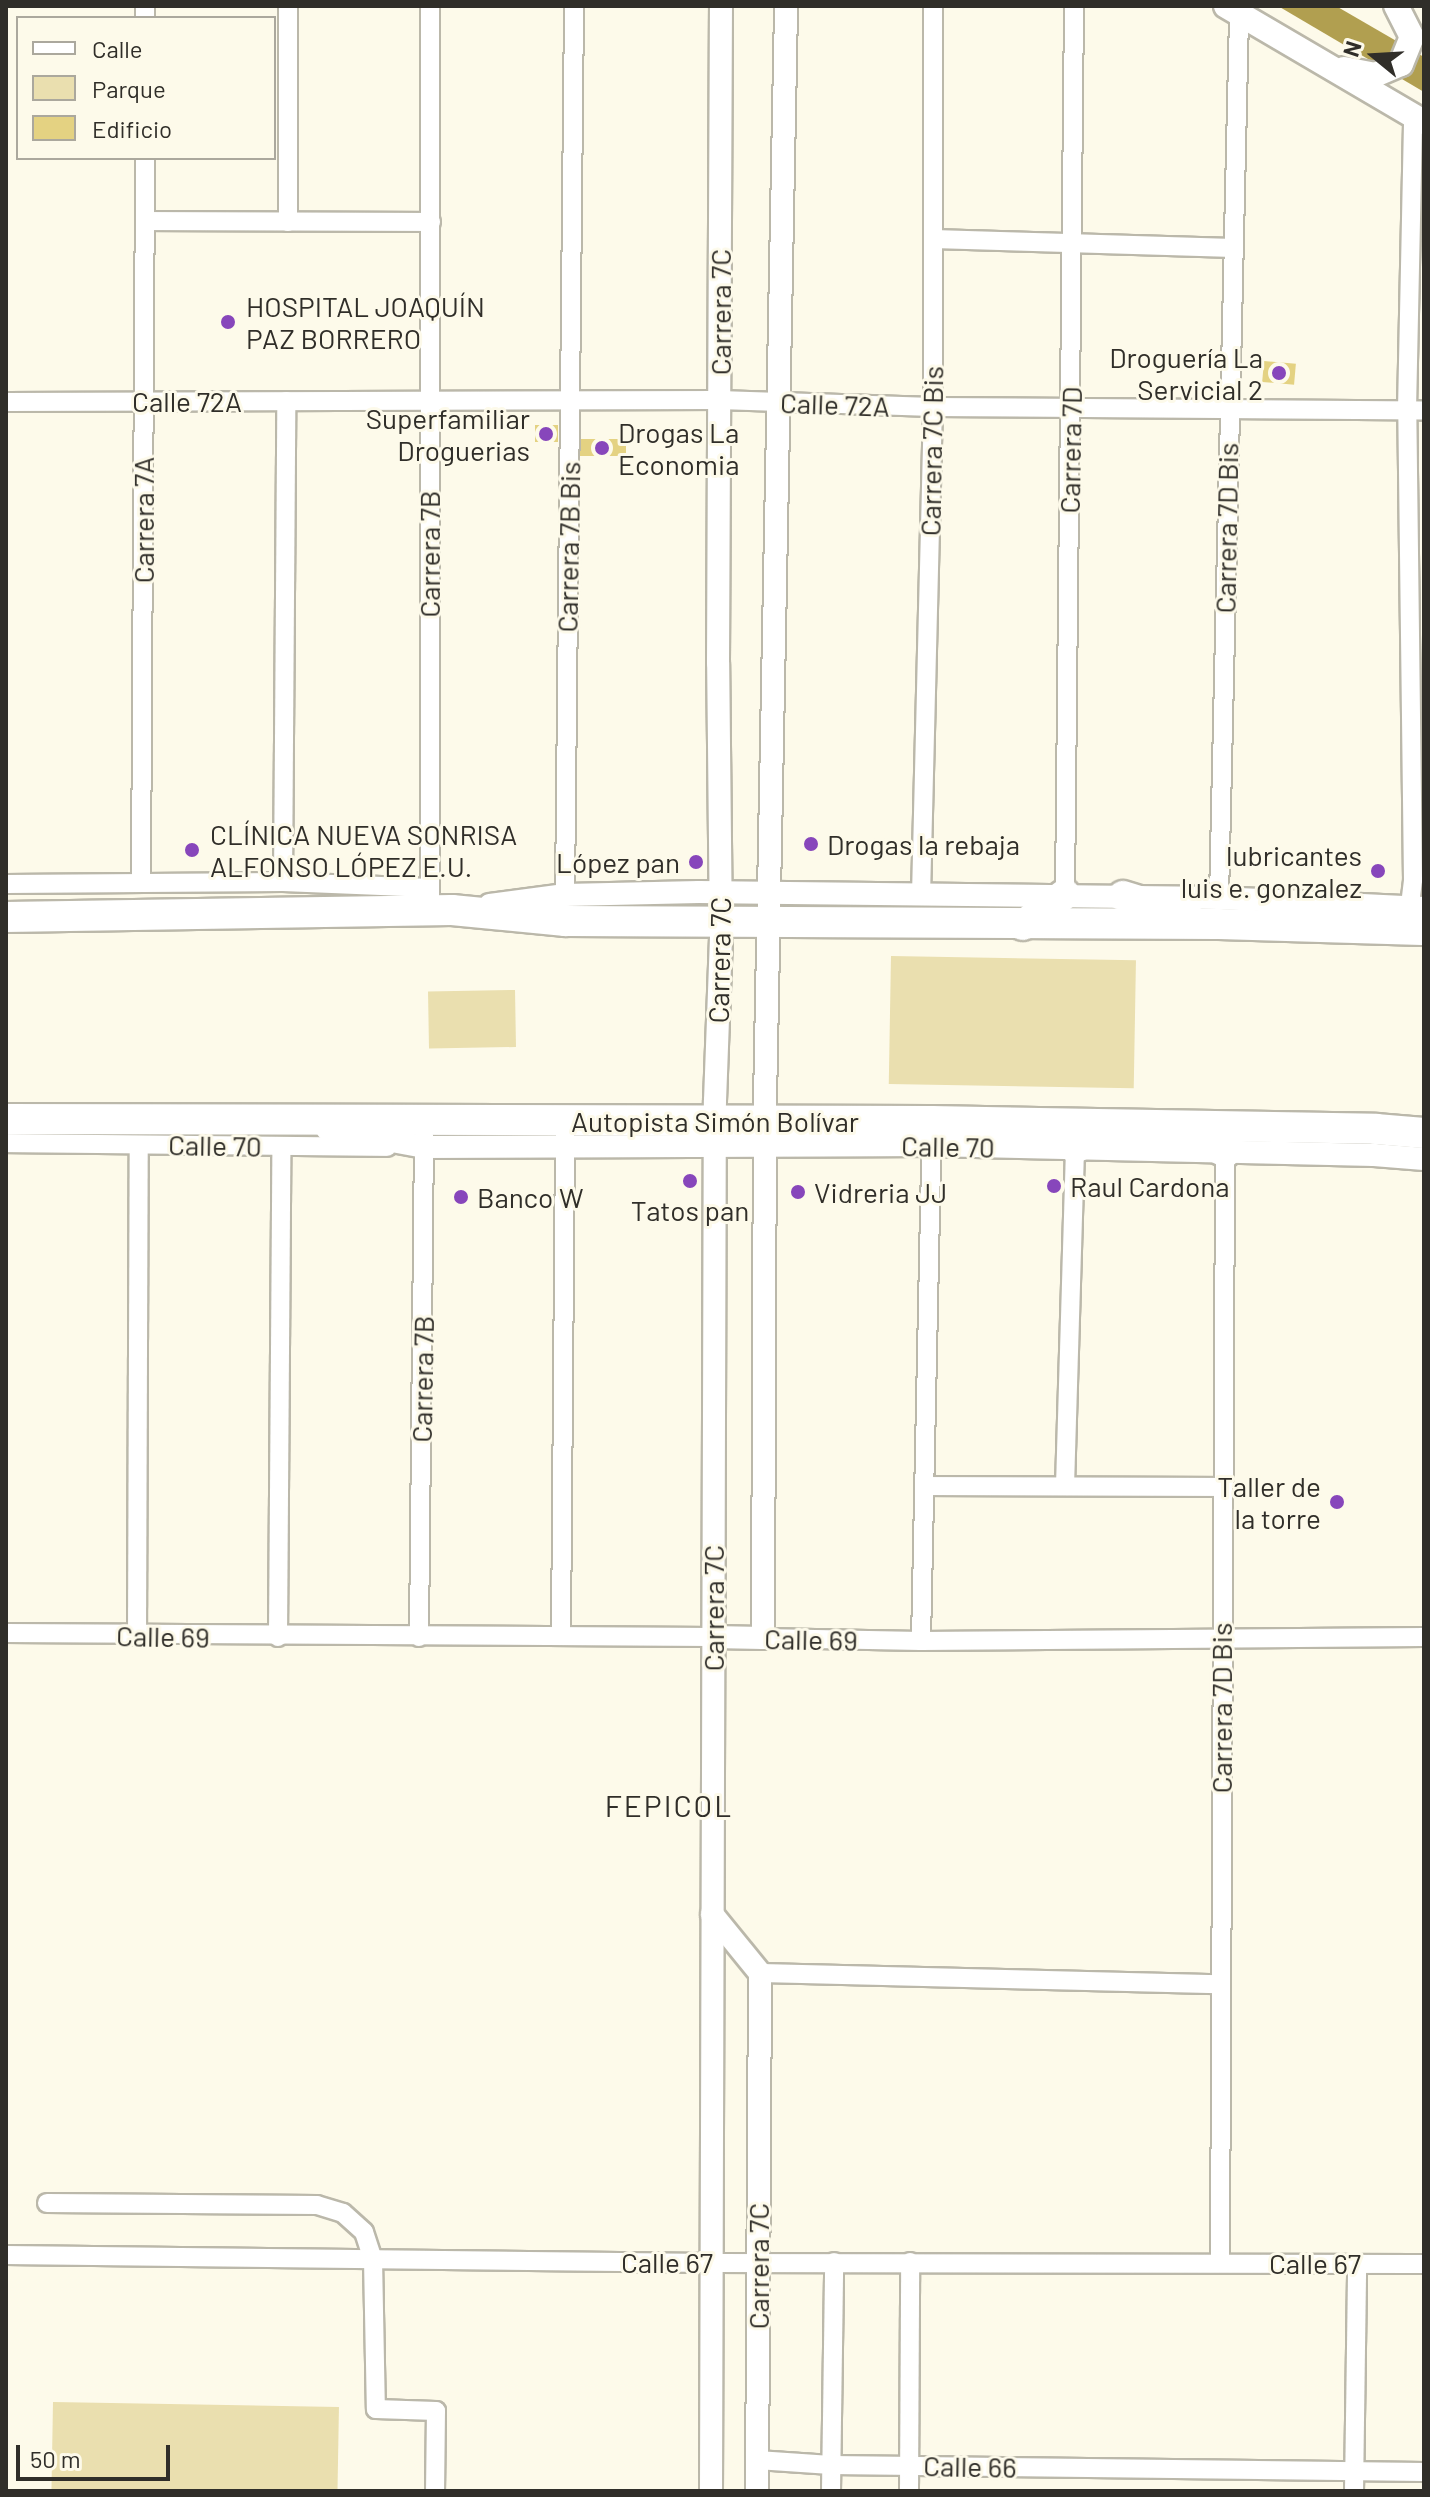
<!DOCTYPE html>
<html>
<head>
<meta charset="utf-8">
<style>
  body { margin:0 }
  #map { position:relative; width:1430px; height:2497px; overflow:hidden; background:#fdfaea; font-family:Barlow,sans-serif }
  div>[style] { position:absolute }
  .green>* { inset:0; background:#eadfaf; transform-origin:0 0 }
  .water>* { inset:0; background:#b19f50 }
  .building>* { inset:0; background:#e4d282; transform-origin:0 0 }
  .roads { filter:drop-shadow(2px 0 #bbb8aa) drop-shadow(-2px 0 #bbb8aa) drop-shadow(0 2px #bbb8aa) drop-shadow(0 -2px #bbb8aa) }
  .minor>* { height:18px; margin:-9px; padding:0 9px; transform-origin:9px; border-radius:9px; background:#fff }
  .tertiary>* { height:22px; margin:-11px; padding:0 11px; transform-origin:11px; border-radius:11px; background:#fff }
  .secondary>* { height:24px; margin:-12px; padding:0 12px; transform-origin:12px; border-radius:12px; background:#fff }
  .trunk>* { height:30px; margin:-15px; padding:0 15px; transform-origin:15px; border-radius:15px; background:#fff }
  .dots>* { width:22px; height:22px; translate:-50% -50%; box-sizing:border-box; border:4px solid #fdfaea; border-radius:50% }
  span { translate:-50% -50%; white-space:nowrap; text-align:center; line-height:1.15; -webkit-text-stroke:6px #fdfaea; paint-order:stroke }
  .poi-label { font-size:28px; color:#302e29 }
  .left { translate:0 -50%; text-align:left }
  .right { translate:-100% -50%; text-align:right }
  .street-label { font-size:28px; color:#302e29 }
  .neighbourhood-label { font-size:30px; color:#302e29; letter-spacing:2px }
  .frame { position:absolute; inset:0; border:8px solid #302e29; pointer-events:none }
  .legend { position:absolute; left:16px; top:16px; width:260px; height:144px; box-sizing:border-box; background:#fdfaea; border:2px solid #aba89d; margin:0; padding:10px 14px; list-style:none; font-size:24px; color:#302e29 }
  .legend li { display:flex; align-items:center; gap:16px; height:40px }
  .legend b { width:40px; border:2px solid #aba89d }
  .north { position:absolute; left:1334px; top:16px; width:80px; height:80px; -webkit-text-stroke:6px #fdfaea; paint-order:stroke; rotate:288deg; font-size:22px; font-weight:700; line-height:32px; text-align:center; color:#302e29 }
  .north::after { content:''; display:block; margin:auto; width:28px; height:36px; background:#302e29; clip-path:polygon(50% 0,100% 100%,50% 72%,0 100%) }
  .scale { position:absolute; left:16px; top:2445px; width:154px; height:36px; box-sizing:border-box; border:4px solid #302e29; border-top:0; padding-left:10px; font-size:24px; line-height:28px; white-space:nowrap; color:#302e29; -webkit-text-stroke:6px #fdfaea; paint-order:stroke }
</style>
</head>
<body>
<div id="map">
  <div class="green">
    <i style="left:891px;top:956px;width:245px;height:128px;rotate:1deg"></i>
    <i style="left:515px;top:990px;width:57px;height:87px;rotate:89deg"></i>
    <i style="left:53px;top:2402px;width:286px;height:89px;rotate:1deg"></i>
  </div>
  <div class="water">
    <i style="clip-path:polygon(1278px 6px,1336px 6px,1424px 57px,1424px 92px)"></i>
  </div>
  <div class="building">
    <i style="left:1264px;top:361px;width:32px;height:21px;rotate:5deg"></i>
    <i style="left:558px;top:425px;width:17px;height:23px;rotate:90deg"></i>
    <i style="left:626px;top:439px;width:17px;height:48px;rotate:90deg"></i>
  </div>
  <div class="roads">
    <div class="minor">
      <i style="left:145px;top:6px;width:12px;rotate:90deg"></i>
      <i style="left:145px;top:221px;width:286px;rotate:0.2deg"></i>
      <i style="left:288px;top:222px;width:216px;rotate:-90deg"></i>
      <i style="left:934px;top:239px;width:299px;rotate:1.7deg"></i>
      <i style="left:6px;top:402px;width:713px;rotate:-0.16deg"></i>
      <i style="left:719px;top:400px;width:214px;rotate:1.9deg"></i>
      <i style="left:933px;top:407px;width:491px;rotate:0.4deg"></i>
      <i style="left:283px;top:882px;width:481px;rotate:-89.6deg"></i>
      <i style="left:141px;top:883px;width:725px;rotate:-89.68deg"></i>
      <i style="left:6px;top:884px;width:277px;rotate:-0.4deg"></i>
      <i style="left:283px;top:882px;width:147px;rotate:2.3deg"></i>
      <i style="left:1065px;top:894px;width:888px;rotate:-89.42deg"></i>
      <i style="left:565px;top:895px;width:889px;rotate:-89.42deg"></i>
      <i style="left:921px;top:896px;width:489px;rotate:-88.6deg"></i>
      <i style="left:933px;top:407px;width:401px;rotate:-90deg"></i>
      <i style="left:1219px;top:898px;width:884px;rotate:-88.7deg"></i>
      <i style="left:1410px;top:905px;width:25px;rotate:-83deg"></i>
      <i style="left:1413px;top:880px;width:470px;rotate:-90.7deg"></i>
      <i style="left:1407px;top:410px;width:295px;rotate:-88.8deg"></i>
      <i style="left:430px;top:910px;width:904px;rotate:-90deg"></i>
      <i style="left:6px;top:1143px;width:381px;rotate:0.6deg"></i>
      <i style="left:926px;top:1486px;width:297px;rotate:0.2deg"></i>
      <i style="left:1065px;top:1486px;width:338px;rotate:-88.3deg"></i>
      <i style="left:6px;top:1633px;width:707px;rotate:0.32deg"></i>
      <i style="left:561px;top:1635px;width:502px;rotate:-89.54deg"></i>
      <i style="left:137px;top:1636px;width:491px;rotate:-89.8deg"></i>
      <i style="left:278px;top:1637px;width:491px;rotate:-89.6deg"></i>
      <i style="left:419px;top:1637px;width:501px;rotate:-89.43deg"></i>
      <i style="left:763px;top:1638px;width:158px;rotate:1.1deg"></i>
      <i style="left:921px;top:1641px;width:503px;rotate:-0.46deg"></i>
      <i style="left:921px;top:1641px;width:496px;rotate:-88.8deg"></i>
      <i style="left:760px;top:1973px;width:460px;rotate:1.4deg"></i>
      <i style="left:47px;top:2203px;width:270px;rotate:0.4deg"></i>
      <i style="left:317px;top:2205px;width:27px;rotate:17deg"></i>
      <i style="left:343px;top:2213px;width:28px;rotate:42deg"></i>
      <i style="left:364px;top:2232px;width:28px;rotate:72deg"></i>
      <i style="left:373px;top:2259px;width:150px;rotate:88.9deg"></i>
      <i style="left:376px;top:2409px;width:60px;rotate:1.9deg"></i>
      <i style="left:436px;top:2411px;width:80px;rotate:90.7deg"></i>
      <i style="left:6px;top:2255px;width:705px;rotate:0.65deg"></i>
      <i style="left:711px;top:2263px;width:713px;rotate:0.08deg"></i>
      <i style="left:1220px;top:2263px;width:1111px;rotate:-89.74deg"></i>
      <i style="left:757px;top:2460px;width:74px;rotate:3.9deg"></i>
      <i style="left:831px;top:2465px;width:593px;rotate:0.68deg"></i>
      <i style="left:831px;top:2491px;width:229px;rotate:-89.2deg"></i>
      <i style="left:909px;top:2491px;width:229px;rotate:-89.7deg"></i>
      <i style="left:1354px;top:2491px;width:227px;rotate:-89.2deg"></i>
    </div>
    <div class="tertiary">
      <i style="left:490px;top:905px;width:76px;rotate:-7.6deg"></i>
      <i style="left:565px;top:895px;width:134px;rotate:-1.3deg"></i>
      <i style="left:699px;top:892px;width:520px;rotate:0.66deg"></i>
      <i style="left:1219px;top:898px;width:205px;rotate:2.8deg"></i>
      <i style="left:327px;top:1129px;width:99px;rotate:10.5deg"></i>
      <i style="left:424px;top:1147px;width:507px;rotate:-0.23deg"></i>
      <i style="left:931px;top:1145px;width:443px;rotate:1.3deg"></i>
      <i style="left:1374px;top:1155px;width:50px;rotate:4.6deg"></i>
      <i style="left:713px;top:1637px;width:50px;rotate:1.1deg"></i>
      <i style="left:763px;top:1638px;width:536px;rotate:-89.79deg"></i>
      <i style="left:765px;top:1102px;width:1096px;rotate:-88.9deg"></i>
      <i style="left:712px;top:1914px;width:76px;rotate:50.9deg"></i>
      <i style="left:760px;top:1973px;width:518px;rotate:90.33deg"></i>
      <i style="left:711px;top:2491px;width:1390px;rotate:-89.84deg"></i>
      <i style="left:715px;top:1101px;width:165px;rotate:-87.9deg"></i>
      <i style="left:721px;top:936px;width:273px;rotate:-90.6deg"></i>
      <i style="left:718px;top:663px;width:657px;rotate:-89.74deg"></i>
    </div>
    <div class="secondary">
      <i style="left:1226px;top:6px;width:229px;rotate:30.4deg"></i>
      <i style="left:1344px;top:69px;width:32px;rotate:11deg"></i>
      <i style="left:1375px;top:75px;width:28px;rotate:-23deg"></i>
      <i style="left:1401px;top:64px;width:29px;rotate:-68deg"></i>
      <i style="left:1412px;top:37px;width:35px;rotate:-117deg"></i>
    </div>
    <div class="trunk">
      <i style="left:1123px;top:896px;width:68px;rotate:17.1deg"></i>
      <i style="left:6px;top:917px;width:446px;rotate:-0.9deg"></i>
      <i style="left:452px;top:910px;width:114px;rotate:5.6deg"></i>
      <i style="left:565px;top:921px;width:652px;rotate:0.26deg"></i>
      <i style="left:1217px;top:924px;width:207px;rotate:1.7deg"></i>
      <i style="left:1023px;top:925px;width:52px;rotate:-36.4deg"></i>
      <i style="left:6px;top:1119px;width:925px;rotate:0.12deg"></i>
      <i style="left:931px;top:1121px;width:445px;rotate:1deg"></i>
      <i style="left:1376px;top:1129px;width:48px;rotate:4.8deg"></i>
      <i style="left:1180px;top:1129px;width:51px;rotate:27.1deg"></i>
      <i style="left:1075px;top:1148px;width:50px;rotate:-25deg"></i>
    </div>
  </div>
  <div class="dots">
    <i style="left:228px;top:322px;background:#8746bb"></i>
    <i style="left:1279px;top:373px;background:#8746bb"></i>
    <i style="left:546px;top:434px;background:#8746bb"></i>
    <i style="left:602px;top:448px;background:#8746bb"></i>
    <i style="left:811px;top:844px;background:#8746bb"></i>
    <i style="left:192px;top:850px;background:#8746bb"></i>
    <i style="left:696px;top:862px;background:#8746bb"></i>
    <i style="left:1378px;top:871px;background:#8746bb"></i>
    <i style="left:690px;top:1181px;background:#8746bb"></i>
    <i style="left:1054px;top:1186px;background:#8746bb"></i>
    <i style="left:798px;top:1192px;background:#8746bb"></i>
    <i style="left:461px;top:1197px;background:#8746bb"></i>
    <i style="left:1337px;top:1502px;background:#8746bb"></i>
  </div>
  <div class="poi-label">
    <span class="left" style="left:246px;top:322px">HOSPITAL JOAQUÍN<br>PAZ BORRERO</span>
    <span class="right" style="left:1263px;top:373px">Droguería La<br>Servicial 2</span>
    <span class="right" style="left:530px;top:434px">Superfamiliar<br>Droguerias</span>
    <span class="left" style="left:618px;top:448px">Drogas La<br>Economia</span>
    <span class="left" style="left:210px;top:850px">CLÍNICA NUEVA SONRISA<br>ALFONSO LÓPEZ E.U.</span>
    <span class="left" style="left:827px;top:844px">Drogas la rebaja</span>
    <span class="right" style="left:1362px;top:871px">lubricantes<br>luis e. gonzalez</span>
    <span class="right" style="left:680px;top:862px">López pan</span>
    <span class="left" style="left:1070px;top:1186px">Raul Cardona</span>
    <span class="left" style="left:814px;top:1192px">Vidreria JJ</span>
    <span class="left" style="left:477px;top:1197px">Banco W</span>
    <span style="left:690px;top:1210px">Tatos pan</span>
    <span class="right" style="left:1321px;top:1502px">Taller de<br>la torre</span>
  </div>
  <div class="street-label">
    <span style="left:720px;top:312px;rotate:-90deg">Carrera 7C</span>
    <span style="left:187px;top:401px">Calle 72A</span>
    <span style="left:835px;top:404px;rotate:2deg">Calle 72A</span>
    <span style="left:1070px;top:450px;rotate:-89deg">Carrera 7D</span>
    <span style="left:931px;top:451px;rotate:-89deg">Carrera 7C Bis</span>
    <span style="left:143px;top:520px;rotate:-90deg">Carrera 7A</span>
    <span style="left:1226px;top:528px;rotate:-89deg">Carrera 7D Bis</span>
    <span style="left:568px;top:547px;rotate:-89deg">Carrera 7B Bis</span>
    <span style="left:429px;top:554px;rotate:-90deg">Carrera 7B</span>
    <span style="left:719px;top:960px;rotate:-89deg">Carrera 7C</span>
    <span style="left:715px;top:1121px">Autopista Simón Bolívar</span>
    <span style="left:215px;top:1145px;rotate:1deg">Calle 70</span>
    <span style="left:948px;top:1146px;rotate:1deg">Calle 70</span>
    <span style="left:422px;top:1379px;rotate:-89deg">Carrera 7B</span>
    <span style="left:713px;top:1608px;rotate:-90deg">Carrera 7C</span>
    <span style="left:163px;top:1636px;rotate:1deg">Calle 69</span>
    <span style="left:811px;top:1639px;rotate:1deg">Calle 69</span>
    <span style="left:1221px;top:1708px;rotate:-90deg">Carrera 7D Bis</span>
    <span style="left:667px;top:2262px">Calle 67</span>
    <span style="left:1315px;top:2263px">Calle 67</span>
    <span style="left:758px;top:2266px;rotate:-90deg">Carrera 7C</span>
    <span style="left:970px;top:2466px;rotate:1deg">Calle 66</span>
  </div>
  <div class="neighbourhood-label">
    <span style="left:669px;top:1805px">FEPICOL</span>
  </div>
  <div class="frame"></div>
  <ul class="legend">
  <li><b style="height:10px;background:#fff"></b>Calle</li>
  <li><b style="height:22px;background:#eadfaf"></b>Parque</li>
  <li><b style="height:22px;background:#e4d282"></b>Edificio</li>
  </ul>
  <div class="north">N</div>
  <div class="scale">50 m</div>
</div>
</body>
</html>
